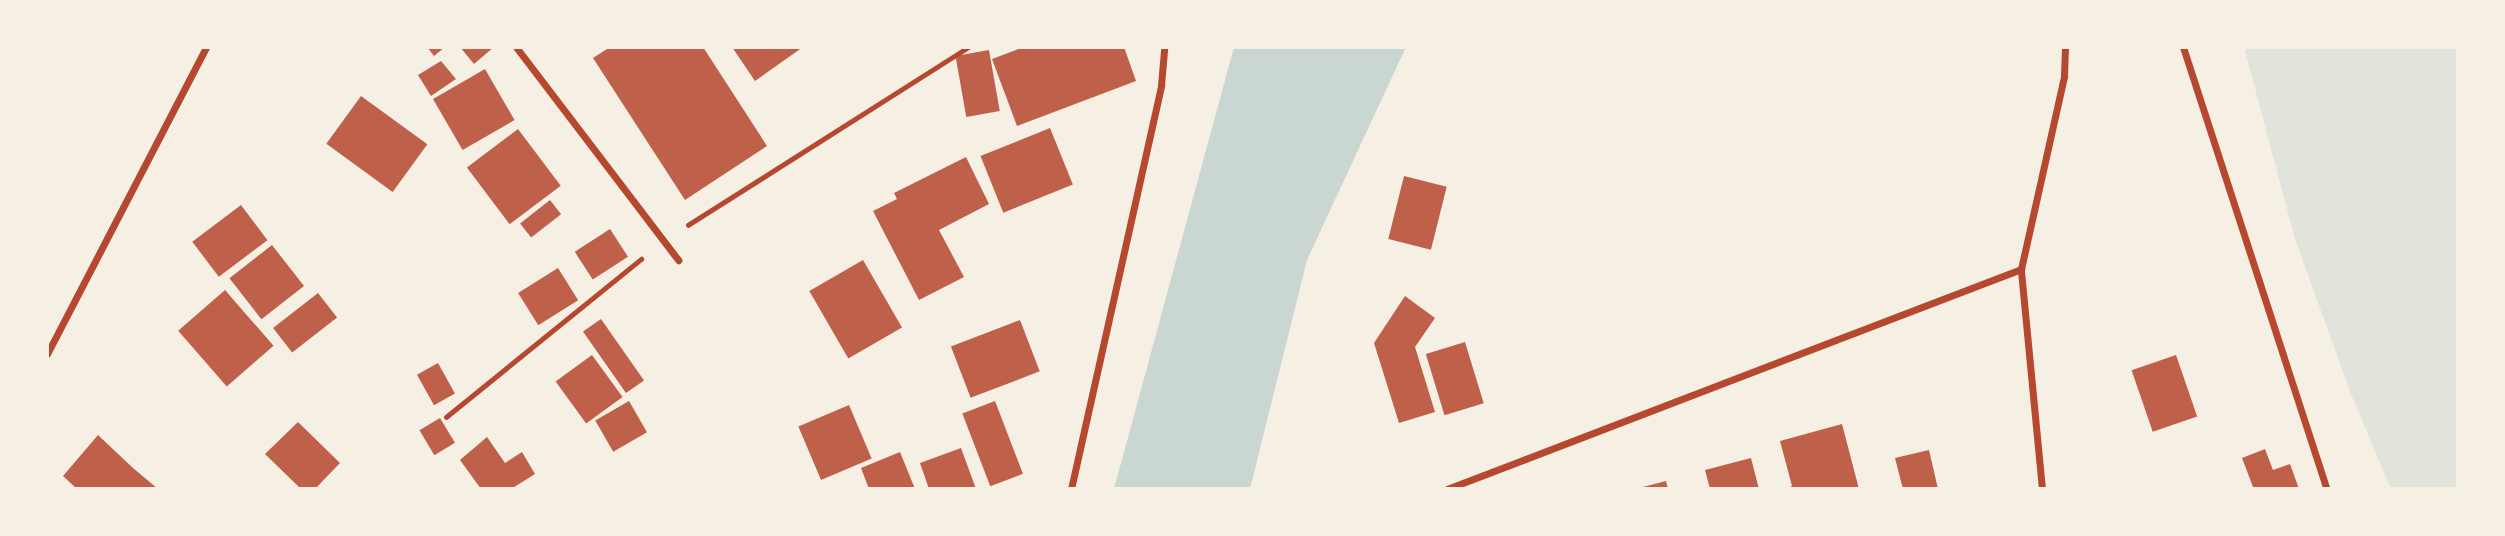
<!DOCTYPE html>
<html>
<head>
<meta charset="utf-8">
<style>
  body { margin:0 }
  #map { position:relative; width:2505px; height:536px; overflow:hidden; background:#f6efe4; font-family:Lora,serif }
  div>[style] { position:absolute }
  .green>* { inset:0; background:#e2e4dc }
  .water>* { inset:0; background:#c9d6d2 }
  .building>* { inset:0; background:#bf614a; transform-origin:0 0 }
  .path>* { height:4.5px; margin:-2.25px; padding:0 2.25px; transform-origin:2.25px; border-radius:2.25px; background:#b5482f }
  .minor>* { height:7px; margin:-3.5px; padding:0 3.5px; transform-origin:3.5px; border-radius:3.5px; background:#b5482f }
  span { translate:-50% -50%; white-space:nowrap; text-align:center; line-height:1.15; -webkit-text-stroke:7px #f6efe4; paint-order:stroke }
  .frame { position:absolute; inset:0; border:49px solid #f6efe4; pointer-events:none }
</style>
</head>
<body>
<div id="map">
  <div class="green">
    <i style="clip-path:polygon(2244px 47px,2458px 47px,2458px 489px,2391px 489px,2351px 394px,2295px 239px)"></i>
  </div>
  <div class="water">
    <i style="clip-path:polygon(1234px 47px,1406px 47px,1307px 260px,1250px 489px,1114px 489px)"></i>
  </div>
  <div class="building">
    <i style="clip-path:polygon(427px 47px,445px 47px,434px 56px)"></i>
    <i style="clip-path:polygon(460px 47px,494px 47px,474px 64px)"></i>
    <i style="clip-path:polygon(610px 47px,703px 47px,767px 146px,685px 200px,593px 58px)"></i>
    <i style="clip-path:polygon(732px 47px,803px 47px,755px 81px)"></i>
    <i style="clip-path:polygon(1024px 47px,1124px 47px,1136px 81px,1017px 126px,992px 59px)"></i>
    <i style="left:989px;top:50px;width:62px;height:34px;rotate:80deg"></i>
    <i style="clip-path:polygon(441px 61px,456px 79px,431px 96px,418px 75px)"></i>
    <i style="left:485px;top:69px;width:59px;height:60px;rotate:60deg"></i>
    <i style="left:361px;top:96px;width:82px;height:59px;rotate:36deg"></i>
    <i style="left:1050px;top:128px;width:61px;height:75px;rotate:68deg"></i>
    <i style="left:518px;top:129px;width:71px;height:64px;rotate:53deg"></i>
    <i style="clip-path:polygon(966px 157px,989px 204px,939px 230px,964px 277px,919px 300px,873px 211px,897px 199px,894px 193px)"></i>
    <i style="left:1404px;top:176px;width:44px;height:65px;rotate:14deg"></i>
    <i style="left:550px;top:200px;width:18px;height:38px;rotate:52deg"></i>
    <i style="left:241px;top:205px;width:44px;height:61px;rotate:53deg"></i>
    <i style="left:610px;top:229px;width:33px;height:42px;rotate:57deg"></i>
    <i style="left:272px;top:245px;width:52px;height:54px;rotate:52deg"></i>
    <i style="left:863px;top:260px;width:78px;height:62px;rotate:60deg"></i>
    <i style="left:558px;top:268px;width:38px;height:47px;rotate:58deg"></i>
    <i style="left:225px;top:290px;width:74px;height:62px;rotate:49deg"></i>
    <i style="left:318px;top:293px;width:31px;height:57px;rotate:52deg"></i>
    <i style="clip-path:polygon(1405px 296px,1435px 318px,1415px 347px,1435px 412px,1399px 423px,1374px 343px)"></i>
    <i style="left:601px;top:319px;width:75px;height:22px;rotate:55deg"></i>
    <i style="left:1020px;top:320px;width:55px;height:74px;rotate:69deg"></i>
    <i style="left:1465px;top:342px;width:64px;height:41px;rotate:73deg"></i>
    <i style="left:592px;top:355px;width:52px;height:45px;rotate:54deg"></i>
    <i style="left:2176px;top:355px;width:65px;height:47px;rotate:71deg"></i>
    <i style="left:438px;top:363px;width:35px;height:24px;rotate:61deg"></i>
    <i style="left:629px;top:401px;width:36px;height:39px;rotate:60deg"></i>
    <i style="left:995px;top:401px;width:78px;height:35px;rotate:69deg"></i>
    <i style="left:849px;top:405px;width:58px;height:55px;rotate:67deg"></i>
    <i style="left:440px;top:418px;width:29px;height:24px;rotate:59deg"></i>
    <i style="clip-path:polygon(298px 422px,340px 463px,315px 489px,301px 489px,265px 454px)"></i>
    <i style="clip-path:polygon(1842px 424px,1859px 489px,1786px 489px,1792px 486px,1780px 441px)"></i>
    <i style="clip-path:polygon(98px 435px,133px 468px,158px 489px,77px 489px,63px 476px)"></i>
    <i style="clip-path:polygon(487px 437px,505px 463px,522px 452px,535px 474px,511px 489px,481px 489px,460px 460px)"></i>
    <i style="clip-path:polygon(961px 448px,976px 489px,929px 489px,920px 463px)"></i>
    <i style="clip-path:polygon(2265px 449px,2273px 470px,2290px 464px,2299px 489px,2253px 487px,2242px 458px)"></i>
    <i style="clip-path:polygon(1929px 450px,1938px 489px,1903px 489px,1895px 458px)"></i>
    <i style="clip-path:polygon(900px 452px,915px 489px,869px 489px,861px 468px)"></i>
    <i style="clip-path:polygon(1751px 458px,1759px 489px,1710px 489px,1705px 470px)"></i>
    <i style="clip-path:polygon(1666px 481px,1668px 489px,1639px 489px,1639px 488px)"></i>
  </div>
  <div class="path">
    <i style="left:688px;top:225px;width:333px;rotate:-32.4deg"></i>
    <i style="left:446px;top:417px;width:251px;rotate:-39deg"></i>
  </div>
  <div class="minor">
    <i style="left:516px;top:47px;width:268px;rotate:52.7deg"></i>
    <i style="left:2183px;top:47px;width:465px;rotate:72deg"></i>
    <i style="left:47px;top:354px;width:346px;rotate:-62.6deg"></i>
    <i style="left:1071px;top:489px;width:414px;rotate:-77.4deg"></i>
    <i style="left:1161px;top:85px;width:38px;rotate:-85deg"></i>
    <i style="left:1447px;top:489px;width:615px;rotate:-20.97deg"></i>
    <i style="left:2042px;top:489px;width:221px;rotate:-95.5deg"></i>
    <i style="left:2021px;top:269px;width:198px;rotate:-77.4deg"></i>
    <i style="left:2064px;top:76px;width:29px;rotate:-88deg"></i>
  </div>
  <div class="frame"></div>
</div>
</body>
</html>
